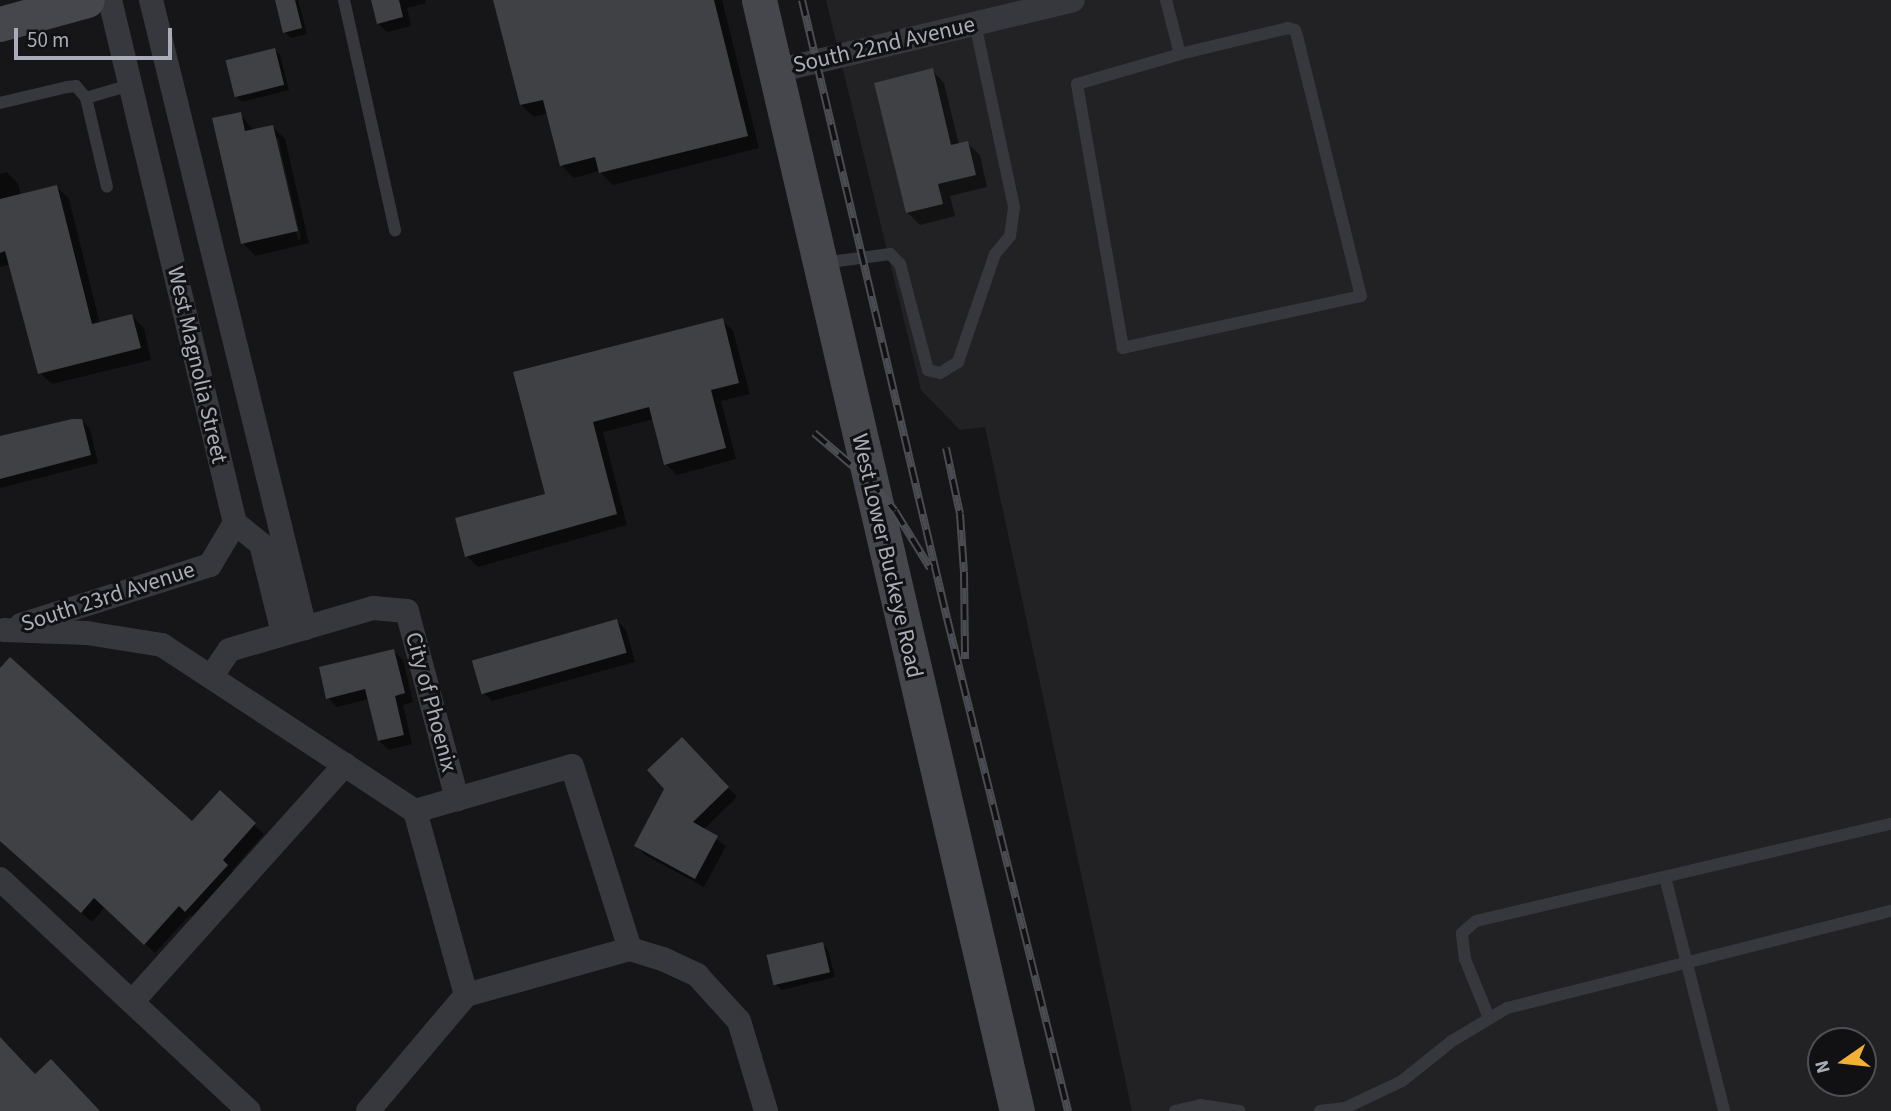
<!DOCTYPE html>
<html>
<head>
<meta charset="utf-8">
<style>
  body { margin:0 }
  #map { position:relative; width:1891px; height:1111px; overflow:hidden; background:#161618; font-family:"Source Sans 3",sans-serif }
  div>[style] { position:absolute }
  .built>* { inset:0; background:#222225 }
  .shadow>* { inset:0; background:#0007 }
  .building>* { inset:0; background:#404145; transform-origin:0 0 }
  .lane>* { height:12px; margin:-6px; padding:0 6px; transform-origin:6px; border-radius:6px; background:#37383d }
  .street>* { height:24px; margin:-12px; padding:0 12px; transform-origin:12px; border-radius:12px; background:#37383d }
  .secondary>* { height:35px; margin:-17.5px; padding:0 17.5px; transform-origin:17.5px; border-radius:17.5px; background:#45474d }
  .rail>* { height:8px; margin-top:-4px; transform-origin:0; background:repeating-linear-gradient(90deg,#111113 0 16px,#4a4c52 0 32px); box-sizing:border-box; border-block:2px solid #4a4c52 }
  span { translate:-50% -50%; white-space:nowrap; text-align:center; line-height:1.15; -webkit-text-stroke:6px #111113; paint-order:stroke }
  .street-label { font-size:23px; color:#a8adb8 }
  .north { position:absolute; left:1807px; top:1027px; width:70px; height:70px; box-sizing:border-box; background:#111113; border:2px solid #4d4f55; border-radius:50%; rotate:256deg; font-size:19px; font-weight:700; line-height:28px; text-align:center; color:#a8adb8 }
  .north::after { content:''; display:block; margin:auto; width:24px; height:32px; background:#f2b134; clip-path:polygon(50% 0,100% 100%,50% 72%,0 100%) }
  .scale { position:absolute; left:14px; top:28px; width:158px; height:32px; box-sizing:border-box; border:4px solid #a8adb8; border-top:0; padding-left:9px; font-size:21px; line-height:24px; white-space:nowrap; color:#a8adb8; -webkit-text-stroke:5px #111113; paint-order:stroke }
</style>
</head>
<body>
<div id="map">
  <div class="built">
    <i style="clip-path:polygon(evenodd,826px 0,1891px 0,1891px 1111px,1132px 1111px,985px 427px,960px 430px,921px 390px,826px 0,1821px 1041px,1863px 1041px,1863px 1083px,1821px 1083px,1821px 1041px)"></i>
  </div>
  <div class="shadow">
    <i style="clip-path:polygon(277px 0,298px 0,307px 34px,291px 38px,285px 32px)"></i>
    <i style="clip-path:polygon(373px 0,425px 0,426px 3px,407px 8px,411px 26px,387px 32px,378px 23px)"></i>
    <i style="clip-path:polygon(495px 0,722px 0,759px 148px,613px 185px,599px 171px,574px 178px,562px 166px,548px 113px,534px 117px,521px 105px)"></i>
    <i style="clip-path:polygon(274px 50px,280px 55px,289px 90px,242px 102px,236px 96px)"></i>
    <i style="clip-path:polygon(932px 70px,944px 83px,959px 145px,967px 143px,980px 155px,987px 187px,950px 196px,955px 216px,920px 225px,907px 212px)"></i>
    <i style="clip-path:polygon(evenodd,240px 114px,254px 131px,272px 126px,285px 139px,309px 243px,255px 256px,243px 243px,240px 114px,274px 138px,278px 138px,301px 239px,298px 240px,274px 138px)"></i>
    <i style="clip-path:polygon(7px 172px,18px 184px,21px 196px,57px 187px,69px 199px,100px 324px,132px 316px,144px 328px,151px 360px,52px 384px,40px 373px,10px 264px,0 267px,0 174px)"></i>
    <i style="clip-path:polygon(722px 320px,733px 331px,750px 394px,721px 401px,736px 459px,677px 475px,666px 464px,654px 419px,603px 432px,627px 525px,478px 567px,467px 556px,547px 496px,516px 374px)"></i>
    <i style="clip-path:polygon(82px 421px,90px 429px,98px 463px,0 488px,0 439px)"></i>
    <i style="clip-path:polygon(617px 621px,626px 630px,635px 662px,492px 701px,483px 692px)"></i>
    <i style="clip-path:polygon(394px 651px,403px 660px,413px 702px,403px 705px,412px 744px,389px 750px,379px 741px,369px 699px,337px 707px,328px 698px)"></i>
    <i style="clip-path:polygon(0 671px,192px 823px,220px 792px,264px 834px,232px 870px,237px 876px,196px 921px,190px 915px,155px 953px,105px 907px,92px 922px,0 839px)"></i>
    <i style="clip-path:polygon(682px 739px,737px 797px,703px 830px,726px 846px,704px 887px,645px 855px,636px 846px,666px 789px)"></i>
    <i style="clip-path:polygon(822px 944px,828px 950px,835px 977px,782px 990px,776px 985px)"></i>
  </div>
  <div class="building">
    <i style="clip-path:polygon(275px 0,295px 0,302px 28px,283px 33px)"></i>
    <i style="clip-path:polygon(371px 0,399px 0,403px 17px,377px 24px)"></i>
    <i style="clip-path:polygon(493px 0,714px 0,748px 136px,599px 173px,595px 157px,560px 166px,543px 100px,520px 105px)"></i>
    <i style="left:275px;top:48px;width:38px;height:51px;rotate:76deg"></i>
    <i style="clip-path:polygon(933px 68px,951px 145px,968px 141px,976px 175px,938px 184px,943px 204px,906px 213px,874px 83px)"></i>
    <i style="clip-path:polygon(241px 112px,245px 131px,273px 125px,298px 231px,241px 244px,212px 118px)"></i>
    <i style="clip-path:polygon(57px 185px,92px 324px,132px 314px,141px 348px,38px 374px,5px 251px,0 253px,0 199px)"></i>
    <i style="clip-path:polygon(723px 318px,739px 383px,711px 390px,726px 448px,664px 465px,649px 407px,593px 422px,617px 514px,465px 557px,455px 518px,545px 494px,513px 372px)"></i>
    <i style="clip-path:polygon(72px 419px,82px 419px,91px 455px,0 479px,0 436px)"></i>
    <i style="left:617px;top:619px;width:35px;height:151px;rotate:74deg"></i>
    <i style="clip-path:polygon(394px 649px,405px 693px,395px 696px,404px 735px,378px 741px,365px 689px,326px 699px,319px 667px)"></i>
    <i style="clip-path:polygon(10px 657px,192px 821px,220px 790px,256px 823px,223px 860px,228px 865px,185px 912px,179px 906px,144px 945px,94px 898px,81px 913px,0 841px,0 668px)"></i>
    <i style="clip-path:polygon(682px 737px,729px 787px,693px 822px,718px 836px,695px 879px,634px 846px,664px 789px,647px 770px)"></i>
    <i style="left:823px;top:942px;width:31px;height:58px;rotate:77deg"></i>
    <i style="clip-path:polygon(0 1037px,35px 1074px,51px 1059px,100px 1111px,0 1111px)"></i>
  </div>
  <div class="lane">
    <i style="left:344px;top:0;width:236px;rotate:77.5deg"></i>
    <i style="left:1166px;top:0;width:56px;rotate:75.5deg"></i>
    <i style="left:1288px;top:28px;width:7px;rotate:16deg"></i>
    <i style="left:1295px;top:30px;width:6px;rotate:72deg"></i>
    <i style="left:1297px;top:36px;width:268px;rotate:76.2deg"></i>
    <i style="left:1361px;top:296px;width:244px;rotate:167.7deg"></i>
    <i style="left:1123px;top:348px;width:268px;rotate:-99.9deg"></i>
    <i style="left:1077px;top:84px;width:107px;rotate:-16.2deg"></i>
    <i style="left:1180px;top:54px;width:111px;rotate:-13.5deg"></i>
    <i style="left:86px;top:98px;width:91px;rotate:76.7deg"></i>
    <i style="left:0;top:103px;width:69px;rotate:-13.4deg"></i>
    <i style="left:67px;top:87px;width:9px;rotate:-6deg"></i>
    <i style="left:76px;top:86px;width:16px;rotate:50deg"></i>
    <i style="left:86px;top:98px;width:46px;rotate:-16.5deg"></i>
    <i style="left:822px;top:263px;width:69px;rotate:-7.5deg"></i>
    <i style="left:890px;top:254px;width:14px;rotate:45deg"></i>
    <i style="left:900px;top:264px;width:110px;rotate:75.2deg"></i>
    <i style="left:928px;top:370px;width:12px;rotate:14deg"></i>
    <i style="left:940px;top:373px;width:21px;rotate:-31deg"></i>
    <i style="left:958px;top:362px;width:114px;rotate:-71.1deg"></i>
    <i style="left:995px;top:254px;width:23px;rotate:-50deg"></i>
    <i style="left:1010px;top:236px;width:29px;rotate:-82deg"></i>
    <i style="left:1014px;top:207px;width:187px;rotate:-102deg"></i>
    <i style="left:1665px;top:877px;width:241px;rotate:75.8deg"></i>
    <i style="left:1489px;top:1018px;width:64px;rotate:-112.1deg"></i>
    <i style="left:1465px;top:959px;width:26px;rotate:-97deg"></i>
    <i style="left:1462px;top:933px;width:18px;rotate:-41deg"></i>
    <i style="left:1476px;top:921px;width:426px;rotate:-13.2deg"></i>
    <i style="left:1175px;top:1111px;width:26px;rotate:-13deg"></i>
    <i style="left:1200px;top:1105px;width:40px;rotate:8.5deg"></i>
    <i style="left:1320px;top:1111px;width:25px;rotate:-7deg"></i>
    <i style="left:1345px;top:1108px;width:63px;rotate:-25.3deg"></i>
    <i style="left:1402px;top:1081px;width:64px;rotate:-38.7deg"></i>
    <i style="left:1452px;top:1041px;width:64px;rotate:-31deg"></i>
    <i style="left:1507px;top:1008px;width:396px;rotate:-14.2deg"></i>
  </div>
  <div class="street">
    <i style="left:110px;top:0;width:538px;rotate:76.56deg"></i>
    <i style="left:235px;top:523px;width:33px;rotate:39deg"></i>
    <i style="left:261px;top:544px;width:92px;rotate:76.1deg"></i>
    <i style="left:151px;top:0;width:647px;rotate:76.22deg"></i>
    <i style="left:776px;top:71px;width:305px;rotate:-13.4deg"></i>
    <i style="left:21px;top:625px;width:198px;rotate:-17.6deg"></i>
    <i style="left:210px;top:565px;width:49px;rotate:-59.2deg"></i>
    <i style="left:4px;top:630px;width:83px;rotate:2.1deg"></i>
    <i style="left:87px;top:633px;width:76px;rotate:9.1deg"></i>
    <i style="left:162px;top:645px;width:303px;rotate:33.3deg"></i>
    <i style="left:415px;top:811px;width:191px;rotate:74.5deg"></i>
    <i style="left:211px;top:677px;width:32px;rotate:-56deg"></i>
    <i style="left:229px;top:650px;width:150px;rotate:-16.3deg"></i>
    <i style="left:373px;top:608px;width:34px;rotate:5deg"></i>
    <i style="left:407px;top:611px;width:195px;rotate:75.1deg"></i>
    <i style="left:415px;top:811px;width:163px;rotate:-16deg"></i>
    <i style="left:572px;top:766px;width:192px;rotate:72.4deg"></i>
    <i style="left:0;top:879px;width:340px;rotate:43deg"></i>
    <i style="left:132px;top:1002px;width:319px;rotate:-48.1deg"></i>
    <i style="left:368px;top:1111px;width:152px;rotate:-49.8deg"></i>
    <i style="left:466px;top:995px;width:170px;rotate:-15.7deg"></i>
    <i style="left:630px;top:949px;width:34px;rotate:17deg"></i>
    <i style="left:663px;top:959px;width:38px;rotate:25deg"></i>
    <i style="left:697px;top:975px;width:62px;rotate:47.6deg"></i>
    <i style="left:739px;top:1021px;width:94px;rotate:73.3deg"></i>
  </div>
  <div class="secondary">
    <i style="left:759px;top:0;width:1141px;rotate:76.93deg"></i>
    <i style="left:0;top:24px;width:90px;rotate:-15.4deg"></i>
  </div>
  <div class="rail">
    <i style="left:802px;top:0;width:635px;rotate:76.8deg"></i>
    <i style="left:947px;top:618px;width:508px;rotate:76.21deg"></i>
    <i style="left:814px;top:433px;width:72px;rotate:40.5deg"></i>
    <i style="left:869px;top:480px;width:40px;rotate:50deg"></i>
    <i style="left:895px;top:511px;width:67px;rotate:58.4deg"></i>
    <i style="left:946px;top:448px;width:67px;rotate:78deg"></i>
    <i style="left:960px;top:514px;width:58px;rotate:86.1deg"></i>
    <i style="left:964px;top:572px;width:87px;rotate:89.3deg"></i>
  </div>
  <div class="street-label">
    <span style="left:884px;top:45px;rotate:-13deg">South 22nd Avenue</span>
    <span style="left:197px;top:365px;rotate:77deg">West Magnolia Street</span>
    <span style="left:887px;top:556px;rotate:77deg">West Lower Buckeye Road</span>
    <span style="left:108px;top:597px;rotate:-18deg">South 23rd Avenue</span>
    <span style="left:431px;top:702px;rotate:75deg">City of Phoenix</span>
  </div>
  <div class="north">N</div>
  <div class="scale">50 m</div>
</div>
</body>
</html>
